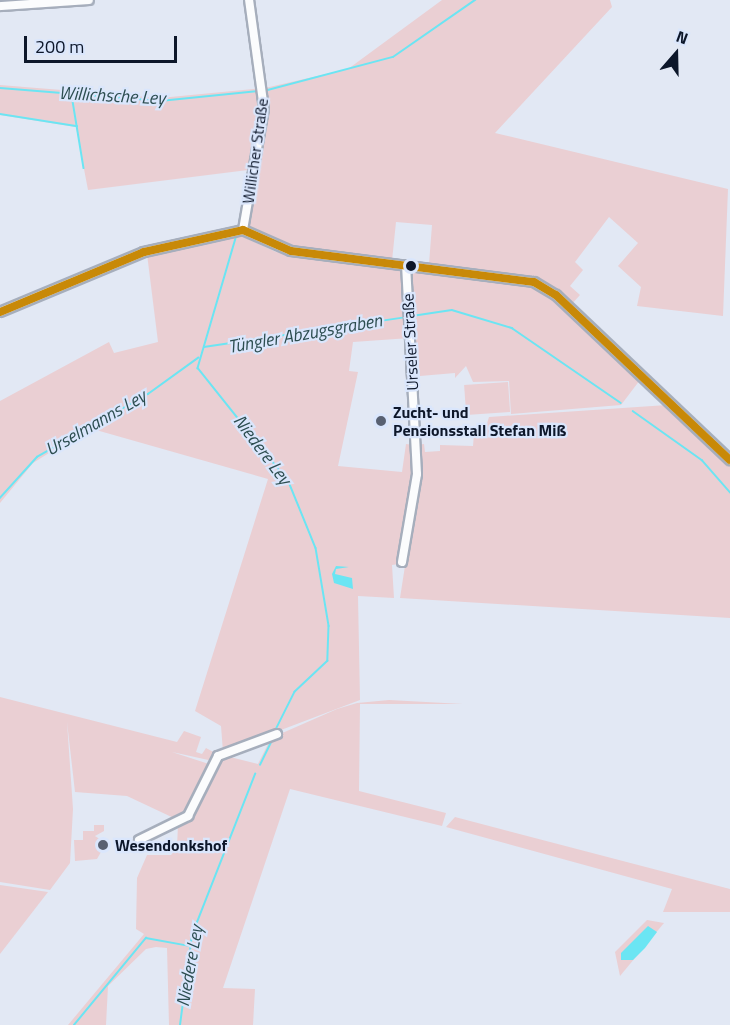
<!DOCTYPE html>
<html>
<head>
<meta charset="utf-8">
<style>
  body { margin:0 }
  #map { position:relative; width:730px; height:1025px; overflow:hidden; background:#e2e8f4; font-family:"Titillium Web",sans-serif }
  div>[style] { position:absolute }
  .green>* { inset:0; background:#eacfd3; transform-origin:0 0 }
  .water>* { inset:0; background:#6be5f3 }
  .stream>* { height:1.5px; margin:-0.75px; padding:0 0.75px; transform-origin:0.75px; border-radius:0.75px; background:#6be5f3 }
  .roads { filter:drop-shadow(2px 0 #a6aebc) drop-shadow(-2px 0 #a6aebc) drop-shadow(0 2px #a6aebc) drop-shadow(0 -2px #a6aebc) }
  .minor>* { height:8px; margin:-4px; padding:0 4px; transform-origin:4px; border-radius:4px; background:#fbfcfd }
  .bus-1>* { height:8px; margin:-4px; padding:0 4px; transform-origin:4px; border-radius:4px; background:#c88908 }
  .dots>* { width:16px; height:16px; translate:-50% -50%; box-sizing:border-box; border:3px solid #dae6fc; border-radius:50% }
  span { translate:-50% -50%; white-space:nowrap; text-align:center; line-height:1.15; -webkit-text-stroke:4.5px #dae6fc; paint-order:stroke }
  .street-label { font-size:16px; color:#0d172a }
  .poi-label { font-size:16px; color:#0d172a; font-weight:700 }
  .left { translate:0 -50%; text-align:left }
  .water-label { font-size:18px; color:#2c4d50; font-style:italic }
  .north { position:absolute; left:646px; top:24px; width:60px; height:60px; -webkit-text-stroke:4px #dae6fc; paint-order:stroke; rotate:20deg; font-size:16px; font-weight:700; line-height:24px; text-align:center; color:#0d172a }
  .north::after { content:''; display:block; margin:auto; width:21px; height:27px; background:#0d172a; clip-path:polygon(50% 0,100% 100%,50% 72%,0 100%) }
  .scale { position:absolute; left:24px; top:36px; width:153px; height:27px; box-sizing:border-box; border:3px solid #0d172a; border-top:0; padding-left:8px; font-size:18px; line-height:21px; white-space:nowrap; color:#0d172a; -webkit-text-stroke:4px #dae6fc; paint-order:stroke }
</style>
</head>
<body>
<div id="map">
  <div class="green">
    <i style="clip-path:polygon(442px 0,610px 0,612px 7px,495px 133px,728px 189px,723px 316px,637px 306px,641px 287px,618px 266px,638px 243px,609px 217px,575px 262px,583px 270px,570px 286px,580px 295px,571px 305px,538px 279px,429px 264px,432px 225px,396px 222px,392px 261px,278px 246px,247px 226px,262px 105px,238px 229px,248px 170px,88px 190px,76px 127px,0 115px,0 85px,160px 98px,265px 88px,348px 69px)"></i>
    <i style="clip-path:polygon(235px 233px,276px 252px,404px 268px,410px 338px,353px 342px,349px 371px,358px 372px,338px 466px,402px 472px,406px 444px,414px 445px,416px 473px,399px 564px,392px 565px,394px 598px,358px 596px,360px 700px,223px 752px,221px 726px,195px 711px,268px 479px,89px 428px,33px 463px,0 503px,0 401px,109px 342px,114px 353px,158px 342px,147px 254px)"></i>
    <i style="clip-path:polygon(418px 268px,544px 287px,662px 400px,640px 380px,621px 405px,511px 414px,509px 381px,473px 382px,466px 366px,455px 378px,455px 373px,420px 376px,408px 276px)"></i>
    <i style="left:508px;top:382px;width:30px;height:44px;rotate:86deg"></i>
    <i style="clip-path:polygon(667px 405px,730px 465px,730px 618px,400px 598px,419px 476px,417px 445px,424px 444px,425px 452px,440px 451px,440px 445px,473px 446px,474px 434px,484px 433px,489px 417px)"></i>
    <i style="clip-path:polygon(0 697px,177px 742px,184px 731px,201px 737px,196px 752px,202px 754px,206px 748px,217px 754px,213px 761px,172px 752px,212px 765px,185px 816px,178px 820px,127px 796px,75px 792px,67px 722px,73px 809px,70px 863px,50px 890px,0 882px)"></i>
    <i style="clip-path:polygon(389px 700px,463px 704px,360px 704px,359px 791px,446px 813px,442px 826px,290px 789px,223px 988px,255px 989px,253px 1025px,169px 1025px,167px 948px,156px 947px,146px 949px,108px 986px,106px 1025px,68px 1025px,144px 934px,136px 929px,137px 878px,147px 855px,171px 855px,177px 848px,178px 824px,198px 806px,222px 755px,258px 764px,271px 738px,337px 709px,357px 703px)"></i>
    <i style="clip-path:polygon(455px 817px,730px 889px,730px 912px,663px 912px,672px 889px,446px 827px)"></i>
    <i style="clip-path:polygon(94px 825px,104px 825px,104px 831px,95px 836px,101px 840px,101px 852px,97px 859px,75px 861px,74px 840px,83px 840px,83px 831px,94px 831px)"></i>
    <i style="clip-path:polygon(0 885px,48px 892px,0 954px)"></i>
    <i style="clip-path:polygon(647px 920px,664px 923px,620px 976px,615px 952px)"></i>
  </div>
  <div class="water">
    <i style="clip-path:polygon(336px 566px,349px 567px,336px 569px,335px 574px,352px 578px,353px 589px,334px 583px,332px 574px)"></i>
    <i style="clip-path:polygon(648px 926px,657px 932px,645px 948px,633px 960px,621px 960px,621px 953px)"></i>
  </div>
  <div class="stream">
    <i style="left:0;top:88px;width:161px;rotate:4.6deg"></i>
    <i style="left:160px;top:101px;width:100px;rotate:-5.8deg"></i>
    <i style="left:264px;top:91px;width:133px;rotate:-14.8deg"></i>
    <i style="left:393px;top:57px;width:100px;rotate:-34.8deg"></i>
    <i style="left:72px;top:95px;width:74px;rotate:80.7deg"></i>
    <i style="left:0;top:114px;width:78px;rotate:8.9deg"></i>
    <i style="left:257px;top:129px;width:25px;rotate:-85deg"></i>
    <i style="left:239px;top:226px;width:25px;rotate:-78deg"></i>
    <i style="left:237px;top:235px;width:139px;rotate:106.3deg"></i>
    <i style="left:198px;top:368px;width:146px;rotate:51.4deg"></i>
    <i style="left:289px;top:482px;width:71px;rotate:67.8deg"></i>
    <i style="left:316px;top:548px;width:79px;rotate:80.5deg"></i>
    <i style="left:329px;top:626px;width:35px;rotate:92deg"></i>
    <i style="left:328px;top:661px;width:45px;rotate:136.8deg"></i>
    <i style="left:295px;top:692px;width:42px;rotate:116.6deg"></i>
    <i style="left:412px;top:316px;width:40px;rotate:-8.5deg"></i>
    <i style="left:452px;top:310px;width:63px;rotate:16.7deg"></i>
    <i style="left:512px;top:328px;width:132px;rotate:34.5deg"></i>
    <i style="left:204px;top:347px;width:204px;rotate:-8.4deg"></i>
    <i style="left:633px;top:411px;width:85px;rotate:35.4deg"></i>
    <i style="left:702px;top:460px;width:43px;rotate:48.8deg"></i>
    <i style="left:0;top:498px;width:55px;rotate:-47.9deg"></i>
    <i style="left:37px;top:457px;width:128px;rotate:-29.6deg"></i>
    <i style="left:148px;top:394px;width:62px;rotate:-35.8deg"></i>
    <i style="left:260px;top:765px;width:28px;rotate:-64deg"></i>
    <i style="left:74px;top:1025px;width:113px;rotate:-50.4deg"></i>
    <i style="left:146px;top:938px;width:45px;rotate:10.3deg"></i>
    <i style="left:180px;top:1025px;width:91px;rotate:-82.4deg"></i>
    <i style="left:192px;top:935px;width:173px;rotate:-68.6deg"></i>
  </div>
  <div class="roads">
    <div class="minor">
      <i style="left:0;top:6px;width:89px;rotate:-3.9deg"></i>
      <i style="left:243px;top:230px;width:123px;rotate:-80.2deg"></i>
      <i style="left:264px;top:109px;width:110px;rotate:-97.8deg"></i>
      <i style="left:0;top:312px;width:156px;rotate:-22.6deg"></i>
      <i style="left:144px;top:252px;width:101px;rotate:-12.5deg"></i>
      <i style="left:243px;top:230px;width:52px;rotate:23.6deg"></i>
      <i style="left:291px;top:251px;width:245px;rotate:7.3deg"></i>
      <i style="left:534px;top:282px;width:26px;rotate:31deg"></i>
      <i style="left:556px;top:295px;width:240px;rotate:43.5deg"></i>
      <i style="left:402px;top:562px;width:89px;rotate:-80.3deg"></i>
      <i style="left:417px;top:474px;width:209px;rotate:-93deg"></i>
      <i style="left:139px;top:840px;width:55px;rotate:-26.1deg"></i>
      <i style="left:188px;top:816px;width:67px;rotate:-63.4deg"></i>
      <i style="left:218px;top:756px;width:63px;rotate:-20.4deg"></i>
    </div>
  </div>
  <div class="bus-1">
    <i style="left:0;top:312px;width:156px;rotate:-22.6deg"></i>
    <i style="left:144px;top:252px;width:101px;rotate:-12.5deg"></i>
    <i style="left:243px;top:230px;width:52px;rotate:23.6deg"></i>
    <i style="left:291px;top:251px;width:245px;rotate:7.3deg"></i>
    <i style="left:534px;top:282px;width:26px;rotate:31deg"></i>
    <i style="left:556px;top:295px;width:240px;rotate:43.5deg"></i>
  </div>
  <div class="dots">
    <i style="left:411px;top:266px;background:#0d172a"></i>
    <i style="left:381px;top:421px;background:#586071"></i>
    <i style="left:103px;top:845px;background:#586071"></i>
  </div>
  <div class="street-label">
    <span style="left:255px;top:151px;rotate:-82deg">Willicher Straße</span>
    <span style="left:410px;top:342px;rotate:-93deg">Urseler Straße</span>
  </div>
  <div class="poi-label">
    <span class="left" style="left:393px;top:421px">Zucht- und<br>Pensionsstall Stefan Miß</span>
    <span class="left" style="left:115px;top:845px">Wesendonkshof</span>
  </div>
  <div class="water-label">
    <span style="left:112px;top:96px;rotate:3deg">Willichsche Ley</span>
    <span style="left:305px;top:334px;rotate:-10deg">Tüngler Abzugsgraben</span>
    <span style="left:96px;top:423px;rotate:-30deg">Urselmanns Ley</span>
    <span style="left:262px;top:450px;rotate:53deg">Niedere Ley</span>
    <span style="left:190px;top:966px;rotate:-80deg">Niedere Ley</span>
  </div>
  <div class="north">N</div>
  <div class="scale">200 m</div>
</div>
</body>
</html>
